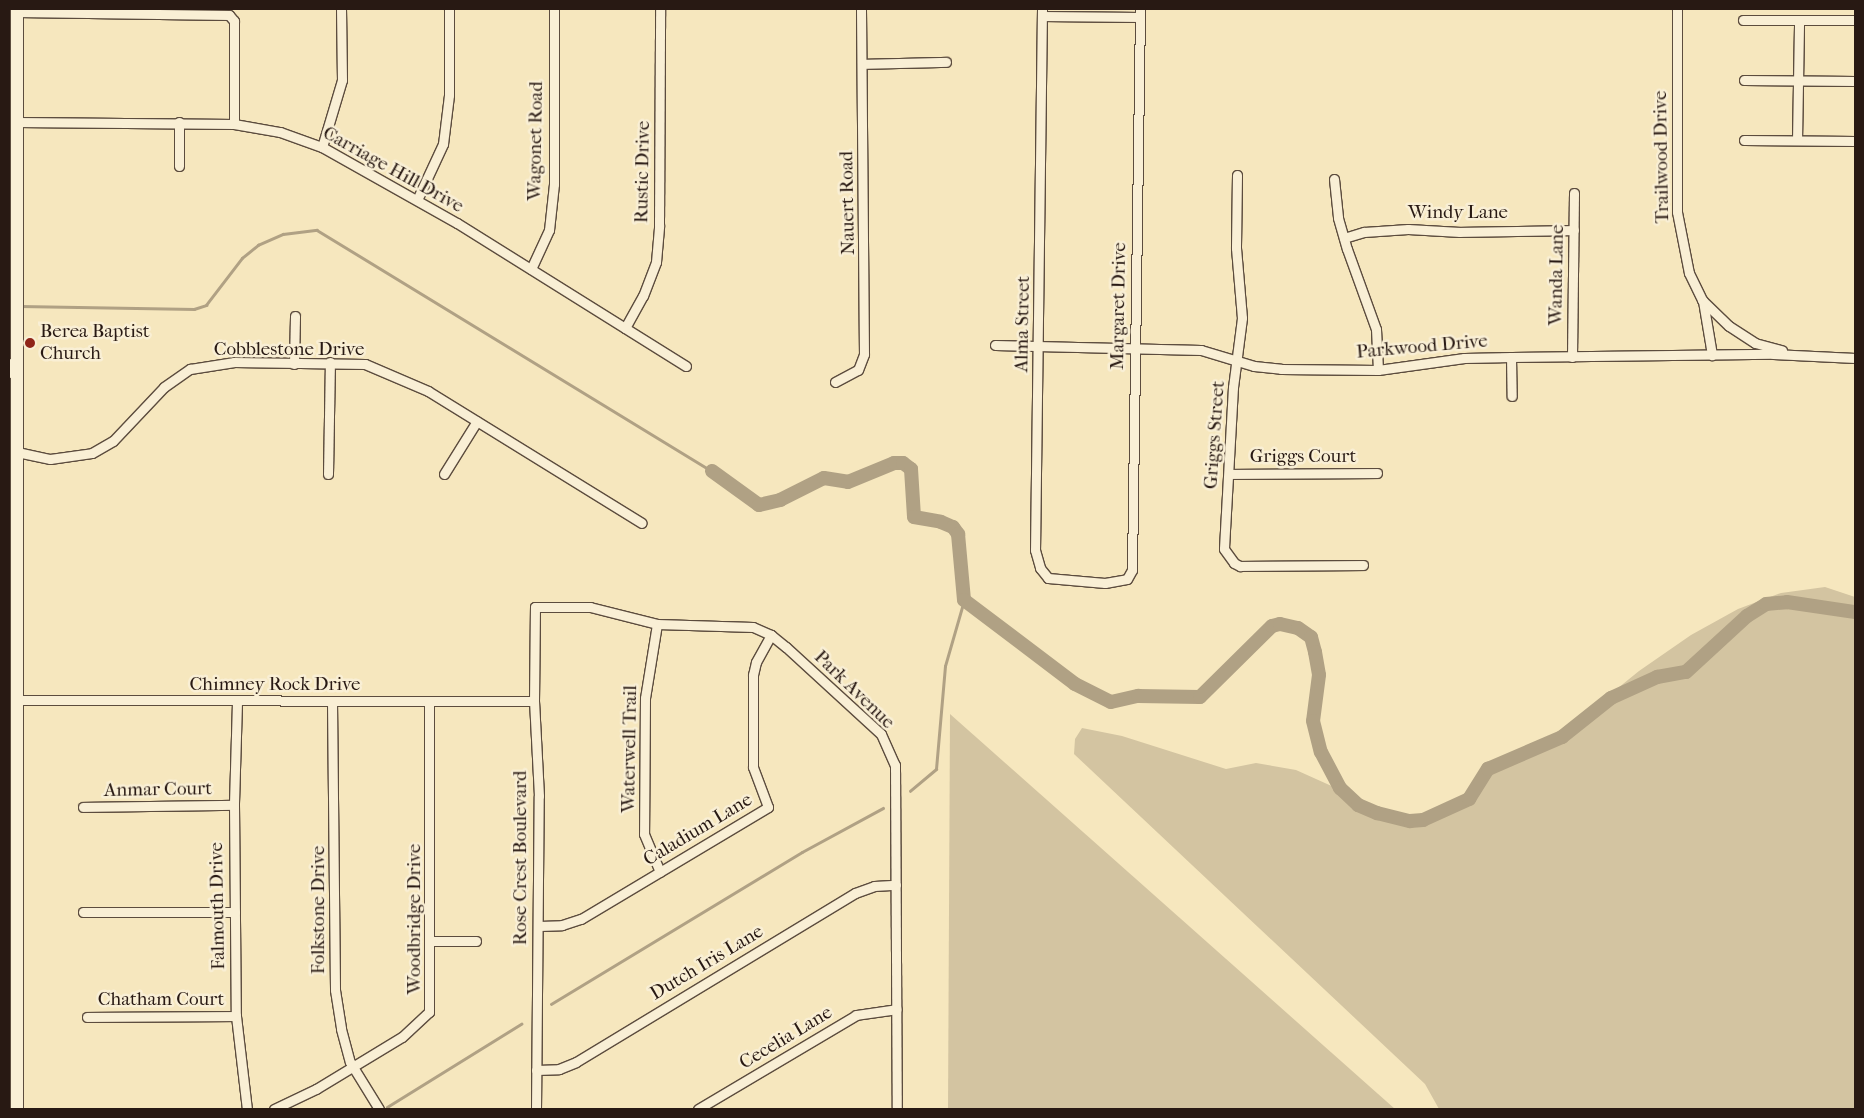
<!DOCTYPE html>
<html>
<head>
<meta charset="utf-8">
<style>
  body { margin:0 }
  #map { position:relative; width:1864px; height:1118px; overflow:hidden; background:#f6e7be; font-family:"IM FELL French Canon",serif }
  div>[style] { position:absolute }
  .green>* { inset:0; background:#d3c4a1 }
  .stream>* { height:2.5px; margin:-1.25px; padding:0 1.25px; transform-origin:1.25px; border-radius:1.25px; background:#b0a184 }
  .river>* { height:14px; margin:-7px; padding:0 7px; transform-origin:7px; border-radius:7px; background:#b0a184 }
  .roads { filter:drop-shadow(1px 0 #5c4c3e) drop-shadow(-1px 0 #5c4c3e) drop-shadow(0 1px #5c4c3e) drop-shadow(0 -1px #5c4c3e) }
  .minor>* { height:9px; margin:-4.5px; padding:0 4.5px; transform-origin:4.5px; border-radius:4.5px; background:#f9efd5 }
  .tertiary>* { height:11px; margin:-5.5px; padding:0 5.5px; transform-origin:5.5px; border-radius:5.5px; background:#f9efd5 }
  .secondary>* { height:12px; margin:-6px; padding:0 6px; transform-origin:6px; border-radius:6px; background:#f9efd5 }
  .dots>* { width:14px; height:14px; translate:-50% -50%; box-sizing:border-box; border:2px solid #f9efd5; border-radius:50% }
  span { translate:-50% -50%; white-space:nowrap; text-align:center; line-height:1.15; -webkit-text-stroke:5px #f9efd5; paint-order:stroke }
  .street-label { font-size:19px; color:#281913 }
  .poi-label { font-size:19px; color:#281913 }
  .left { translate:0 -50%; text-align:left }
  .frame { position:absolute; inset:0; border:10px solid #281913; pointer-events:none }
</style>
</head>
<body>
<div id="map">
  <div class="green">
    <i style="clip-path:polygon(1825px 587px,1855px 597px,1855px 1109px,1439px 1109px,1425px 1084px,1074px 754px,1075px 739px,1082px 728px,1122px 736px,1226px 769px,1256px 763px,1296px 770px,1336px 788px,1360px 809px,1373px 815px,1396px 819px,1447px 814px,1463px 806px,1481px 772px,1544px 748px,1639px 671px,1691px 635px,1738px 609px,1781px 593px)"></i>
    <i style="clip-path:polygon(950px 714px,1395px 1109px,948px 1109px)"></i>
  </div>
  <div class="stream">
    <i style="left:20px;top:306px;width:174px;rotate:1deg"></i>
    <i style="left:194px;top:309px;width:13px;rotate:-18deg"></i>
    <i style="left:206px;top:305px;width:59px;rotate:-52.5deg"></i>
    <i style="left:242px;top:258px;width:21px;rotate:-39deg"></i>
    <i style="left:258px;top:245px;width:27px;rotate:-24deg"></i>
    <i style="left:283px;top:234px;width:34px;rotate:-7deg"></i>
    <i style="left:317px;top:230px;width:463px;rotate:31.4deg"></i>
    <i style="left:910px;top:791px;width:34px;rotate:-40deg"></i>
    <i style="left:936px;top:769px;width:103px;rotate:-85deg"></i>
    <i style="left:945px;top:666px;width:69px;rotate:-73.9deg"></i>
    <i style="left:551px;top:1004px;width:293px;rotate:-31.2deg"></i>
    <i style="left:802px;top:852px;width:92px;rotate:-28.5deg"></i>
    <i style="left:387px;top:1107px;width:158px;rotate:-31.8deg"></i>
  </div>
  <div class="river">
    <i style="left:712px;top:471px;width:58px;rotate:35.9deg"></i>
    <i style="left:759px;top:505px;width:22px;rotate:-13deg"></i>
    <i style="left:780px;top:500px;width:49px;rotate:-26.6deg"></i>
    <i style="left:824px;top:478px;width:24px;rotate:9deg"></i>
    <i style="left:848px;top:482px;width:50px;rotate:-22.4deg"></i>
    <i style="left:894px;top:463px;width:9px"></i>
    <i style="left:903px;top:463px;width:10px;rotate:37deg"></i>
    <i style="left:911px;top:469px;width:48px;rotate:86.4deg"></i>
    <i style="left:914px;top:517px;width:27px;rotate:10deg"></i>
    <i style="left:941px;top:522px;width:13px;rotate:23deg"></i>
    <i style="left:953px;top:527px;width:9px;rotate:54deg"></i>
    <i style="left:958px;top:534px;width:66px;rotate:84.8deg"></i>
    <i style="left:964px;top:600px;width:139px;rotate:37.1deg"></i>
    <i style="left:1075px;top:684px;width:40px;rotate:26.6deg"></i>
    <i style="left:1111px;top:702px;width:28px;rotate:-13deg"></i>
    <i style="left:1138px;top:696px;width:62px;rotate:0.9deg"></i>
    <i style="left:1200px;top:697px;width:101px;rotate:-44.6deg"></i>
    <i style="left:1272px;top:626px;width:8px;rotate:-14deg"></i>
    <i style="left:1280px;top:624px;width:18px;rotate:13deg"></i>
    <i style="left:1298px;top:628px;width:16px;rotate:35deg"></i>
    <i style="left:1311px;top:637px;width:16px;rotate:75deg"></i>
    <i style="left:1315px;top:652px;width:23px;rotate:80deg"></i>
    <i style="left:1319px;top:675px;width:46px;rotate:97.4deg"></i>
    <i style="left:1313px;top:721px;width:32px;rotate:76deg"></i>
    <i style="left:1321px;top:752px;width:41px;rotate:62.2deg"></i>
    <i style="left:1340px;top:788px;width:25px;rotate:43deg"></i>
    <i style="left:1358px;top:805px;width:21px;rotate:23deg"></i>
    <i style="left:1377px;top:813px;width:34px;rotate:14deg"></i>
    <i style="left:1410px;top:821px;width:13px;rotate:-4deg"></i>
    <i style="left:1423px;top:820px;width:51px;rotate:-24.5deg"></i>
    <i style="left:1469px;top:799px;width:36px;rotate:-58deg"></i>
    <i style="left:1488px;top:769px;width:81px;rotate:-23.4deg"></i>
    <i style="left:1562px;top:737px;width:63px;rotate:-38.5deg"></i>
    <i style="left:1611px;top:698px;width:51px;rotate:-24.5deg"></i>
    <i style="left:1657px;top:677px;width:29px;rotate:-10deg"></i>
    <i style="left:1686px;top:672px;width:83px;rotate:-42.6deg"></i>
    <i style="left:1747px;top:616px;width:22px;rotate:-32deg"></i>
    <i style="left:1766px;top:604px;width:21px;rotate:-5deg"></i>
    <i style="left:1787px;top:602px;width:69px;rotate:8.4deg"></i>
  </div>
  <div class="roads">
    <div class="minor">
      <i style="left:1042px;top:9px;width:541px;rotate:90.74deg"></i>
      <i style="left:1035px;top:550px;width:19px;rotate:74deg"></i>
      <i style="left:1040px;top:568px;width:13px;rotate:51deg"></i>
      <i style="left:1048px;top:578px;width:57px;rotate:5deg"></i>
      <i style="left:1105px;top:583px;width:22px;rotate:-10deg"></i>
      <i style="left:1127px;top:579px;width:10px;rotate:-61deg"></i>
      <i style="left:1132px;top:570px;width:561px;rotate:-89.18deg"></i>
      <i style="left:1677px;top:9px;width:203px;rotate:90deg"></i>
      <i style="left:1677px;top:212px;width:62px;rotate:78.9deg"></i>
      <i style="left:1689px;top:273px;width:30px;rotate:64deg"></i>
      <i style="left:1702px;top:300px;width:37px;rotate:44deg"></i>
      <i style="left:1729px;top:326px;width:31px;rotate:33deg"></i>
      <i style="left:1755px;top:343px;width:28px;rotate:15deg"></i>
      <i style="left:17px;top:12px;width:212px;rotate:0.8deg"></i>
      <i style="left:229px;top:15px;width:8px;rotate:50deg"></i>
      <i style="left:234px;top:21px;width:103px;rotate:90deg"></i>
      <i style="left:1042px;top:16px;width:98px;rotate:0.6deg"></i>
      <i style="left:1743px;top:20px;width:112px"></i>
      <i style="left:862px;top:64px;width:84px;rotate:-1.4deg"></i>
      <i style="left:1744px;top:80px;width:111px;rotate:0.5deg"></i>
      <i style="left:17px;top:122px;width:217px;rotate:0.5deg"></i>
      <i style="left:234px;top:124px;width:47px;rotate:9.9deg"></i>
      <i style="left:280px;top:132px;width:45px;rotate:19.7deg"></i>
      <i style="left:322px;top:147px;width:155px;rotate:29.4deg"></i>
      <i style="left:457px;top:223px;width:270px;rotate:32deg"></i>
      <i style="left:1744px;top:140px;width:111px;rotate:0.5deg"></i>
      <i style="left:1797px;top:140px;width:120px;rotate:-89deg"></i>
      <i style="left:322px;top:147px;width:70px;rotate:-73.4deg"></i>
      <i style="left:342px;top:80px;width:71px;rotate:-90.8deg"></i>
      <i style="left:179px;top:166px;width:44px;rotate:-90deg"></i>
      <i style="left:1237px;top:175px;width:73px;rotate:90.8deg"></i>
      <i style="left:1236px;top:248px;width:70px;rotate:85.1deg"></i>
      <i style="left:1242px;top:318px;width:70px;rotate:97.4deg"></i>
      <i style="left:1233px;top:387px;width:162px;rotate:93.2deg"></i>
      <i style="left:1224px;top:549px;width:17px;rotate:54deg"></i>
      <i style="left:1234px;top:563px;width:7px;rotate:27deg"></i>
      <i style="left:1240px;top:566px;width:123px;rotate:-0.5deg"></i>
      <i style="left:1334px;top:179px;width:39px;rotate:84deg"></i>
      <i style="left:1338px;top:218px;width:32px;rotate:74deg"></i>
      <i style="left:1347px;top:249px;width:85px;rotate:70.1deg"></i>
      <i style="left:1376px;top:329px;width:41px;rotate:87.2deg"></i>
      <i style="left:417px;top:200px;width:62px;rotate:-65.1deg"></i>
      <i style="left:443px;top:144px;width:49px;rotate:-83deg"></i>
      <i style="left:449px;top:95px;width:86px;rotate:-90deg"></i>
      <i style="left:1344px;top:238px;width:21px;rotate:-17deg"></i>
      <i style="left:1364px;top:232px;width:44px;rotate:-3.9deg"></i>
      <i style="left:1408px;top:229px;width:52px;rotate:3.3deg"></i>
      <i style="left:1460px;top:232px;width:114px;rotate:-1deg"></i>
      <i style="left:531px;top:269px;width:43px;rotate:-65.2deg"></i>
      <i style="left:549px;top:230px;width:46px;rotate:-83.8deg"></i>
      <i style="left:554px;top:184px;width:175px;rotate:-90deg"></i>
      <i style="left:1703px;top:301px;width:55px;rotate:80.5deg"></i>
      <i style="left:625px;top:328px;width:37px;rotate:-61deg"></i>
      <i style="left:643px;top:296px;width:36px;rotate:-69deg"></i>
      <i style="left:656px;top:262px;width:37px;rotate:-85deg"></i>
      <i style="left:659px;top:225px;width:216px;rotate:-89.7deg"></i>
      <i style="left:995px;top:345px;width:206px;rotate:1.4deg"></i>
      <i style="left:1201px;top:350px;width:55px;rotate:16.8deg"></i>
      <i style="left:1254px;top:366px;width:27px;rotate:6deg"></i>
      <i style="left:1281px;top:369px;width:97px;rotate:0.6deg"></i>
      <i style="left:1378px;top:370px;width:87px;rotate:-7.9deg"></i>
      <i style="left:1464px;top:358px;width:47px;rotate:-1.2deg"></i>
      <i style="left:1511px;top:357px;width:262px;rotate:-0.7deg"></i>
      <i style="left:1773px;top:354px;width:82px;rotate:2.8deg"></i>
      <i style="left:1511px;top:357px;width:39px;rotate:89deg"></i>
      <i style="left:1572px;top:357px;width:164px;rotate:-89.3deg"></i>
      <i style="left:294px;top:364px;width:48px;rotate:-88.8deg"></i>
      <i style="left:835px;top:382px;width:26px;rotate:-28deg"></i>
      <i style="left:858px;top:370px;width:17px;rotate:-69deg"></i>
      <i style="left:864px;top:354px;width:345px;rotate:-90.5deg"></i>
      <i style="left:17px;top:452px;width:34px;rotate:12deg"></i>
      <i style="left:50px;top:459px;width:42px;rotate:-8.1deg"></i>
      <i style="left:92px;top:453px;width:24px;rotate:-30deg"></i>
      <i style="left:113px;top:441px;width:74px;rotate:-46.6deg"></i>
      <i style="left:164px;top:387px;width:32px;rotate:-35deg"></i>
      <i style="left:190px;top:369px;width:45px;rotate:-9deg"></i>
      <i style="left:234px;top:362px;width:131px;rotate:0.9deg"></i>
      <i style="left:365px;top:364px;width:69px;rotate:23.2deg"></i>
      <i style="left:428px;top:391px;width:251px;rotate:31.7deg"></i>
      <i style="left:328px;top:474px;width:112px;rotate:-89deg"></i>
      <i style="left:444px;top:474px;width:62px;rotate:-58.1deg"></i>
      <i style="left:1229px;top:474px;width:148px;rotate:-0.4deg"></i>
      <i style="left:657px;top:624px;width:75px;rotate:99.2deg"></i>
      <i style="left:645px;top:698px;width:136px;rotate:90.4deg"></i>
      <i style="left:644px;top:834px;width:41px;rotate:67.2deg"></i>
      <i style="left:17px;top:700px;width:517px;rotate:0.11deg"></i>
      <i style="left:237px;top:702px;width:103px;rotate:91.7deg"></i>
      <i style="left:234px;top:805px;width:211px;rotate:89.5deg"></i>
      <i style="left:236px;top:1016px;width:94px;rotate:83.3deg"></i>
      <i style="left:332px;top:702px;width:288px;rotate:89.4deg"></i>
      <i style="left:335px;top:990px;width:39px;rotate:81deg"></i>
      <i style="left:341px;top:1029px;width:34px;rotate:75deg"></i>
      <i style="left:350px;top:1062px;width:55px;rotate:58.3deg"></i>
      <i style="left:83px;top:807px;width:151px;rotate:-0.8deg"></i>
      <i style="left:83px;top:912px;width:152px"></i>
      <i style="left:539px;top:926px;width:23px;rotate:-2deg"></i>
      <i style="left:562px;top:925px;width:20px;rotate:-18deg"></i>
      <i style="left:581px;top:919px;width:218px;rotate:-30.9deg"></i>
      <i style="left:768px;top:807px;width:43px;rotate:-110.6deg"></i>
      <i style="left:753px;top:767px;width:92px;rotate:-90deg"></i>
      <i style="left:753px;top:675px;width:13px;rotate:-77deg"></i>
      <i style="left:756px;top:662px;width:31px;rotate:-61deg"></i>
      <i style="left:431px;top:941px;width:45px"></i>
      <i style="left:87px;top:1017px;width:149px;rotate:-0.4deg"></i>
      <i style="left:536px;top:1070px;width:23px;rotate:-2deg"></i>
      <i style="left:559px;top:1069px;width:18px;rotate:-22deg"></i>
      <i style="left:576px;top:1062px;width:326px;rotate:-31.2deg"></i>
      <i style="left:855px;top:893px;width:20px;rotate:-20deg"></i>
      <i style="left:874px;top:886px;width:22px;rotate:-3deg"></i>
      <i style="left:274px;top:1109px;width:47px;rotate:-25.5deg"></i>
      <i style="left:316px;top:1089px;width:100px;rotate:-31.2deg"></i>
      <i style="left:402px;top:1037px;width:37px;rotate:-43deg"></i>
      <i style="left:429px;top:1012px;width:311px;rotate:-90deg"></i>
      <i style="left:536px;top:1109px;width:313px;rotate:-89.5deg"></i>
      <i style="left:539px;top:796px;width:95px;rotate:-93deg"></i>
      <i style="left:534px;top:701px;width:94px;rotate:-89.4deg"></i>
      <i style="left:535px;top:607px;width:55px"></i>
      <i style="left:590px;top:607px;width:69px;rotate:14.2deg"></i>
      <i style="left:657px;top:624px;width:96px;rotate:1.8deg"></i>
      <i style="left:753px;top:627px;width:20px;rotate:24deg"></i>
      <i style="left:771px;top:635px;width:19px;rotate:39deg"></i>
      <i style="left:786px;top:647px;width:129px;rotate:42.5deg"></i>
      <i style="left:881px;top:734px;width:34px;rotate:66deg"></i>
      <i style="left:895px;top:765px;width:344px;rotate:89.7deg"></i>
      <i style="left:698px;top:1109px;width:184px;rotate:-30.7deg"></i>
      <i style="left:856px;top:1015px;width:41px;rotate:-8.3deg"></i>
    </div>
    <div class="tertiary">
      <i style="left:9px;top:364px;width:8px;rotate:14deg"></i>
      <i style="left:17px;top:366px;width:10px;rotate:143deg"></i>
    </div>
    <div class="secondary">
      <i style="left:17px;top:9px;width:1100px;rotate:90deg"></i>
    </div>
  </div>
  <div class="dots">
    <i style="left:30px;top:343px;background:#8f2418"></i>
  </div>
  <div class="street-label">
    <span style="left:536px;top:141px;rotate:-89deg">Wagonet Road</span>
    <span style="left:1662px;top:157px;rotate:-91deg">Trailwood Drive</span>
    <span style="left:393px;top:170px;rotate:29deg">Carriage Hill Drive</span>
    <span style="left:643px;top:172px;rotate:-89deg">Rustic Drive</span>
    <span style="left:848px;top:203px;rotate:-91deg">Nauert Road</span>
    <span style="left:1458px;top:213px">Windy Lane</span>
    <span style="left:1557px;top:275px;rotate:-89deg">Wanda Lane</span>
    <span style="left:1119px;top:306px;rotate:-89deg">Margaret Drive</span>
    <span style="left:1023px;top:324px;rotate:-89deg">Alma Street</span>
    <span style="left:1422px;top:347px;rotate:-5deg">Parkwood Drive</span>
    <span style="left:289px;top:350px">Cobblestone Drive</span>
    <span style="left:1215px;top:435px;rotate:-86deg">Griggs Street</span>
    <span style="left:1303px;top:457px">Griggs Court</span>
    <span style="left:275px;top:685px">Chimney Rock Drive</span>
    <span style="left:854px;top:690px;rotate:44deg">Park Avenue</span>
    <span style="left:630px;top:749px;rotate:-89deg">Waterwell Trail</span>
    <span style="left:158px;top:790px;rotate:-1deg">Anmar Court</span>
    <span style="left:698px;top:830px;rotate:-31deg">Caladium Lane</span>
    <span style="left:521px;top:858px;rotate:-90deg">Rose Crest Boulevard</span>
    <span style="left:218px;top:906px;rotate:-91deg">Falmouth Drive</span>
    <span style="left:319px;top:910px;rotate:-90deg">Folkstone Drive</span>
    <span style="left:415px;top:919px;rotate:-90deg">Woodbridge Drive</span>
    <span style="left:707px;top:963px;rotate:-31deg">Dutch Iris Lane</span>
    <span style="left:161px;top:1000px">Chatham Court</span>
    <span style="left:786px;top:1038px;rotate:-31deg">Cecelia Lane</span>
  </div>
  <div class="poi-label">
    <span class="left" style="left:40px;top:343px">Berea Baptist<br>Church</span>
  </div>
  <div class="frame"></div>
</div>
</body>
</html>
